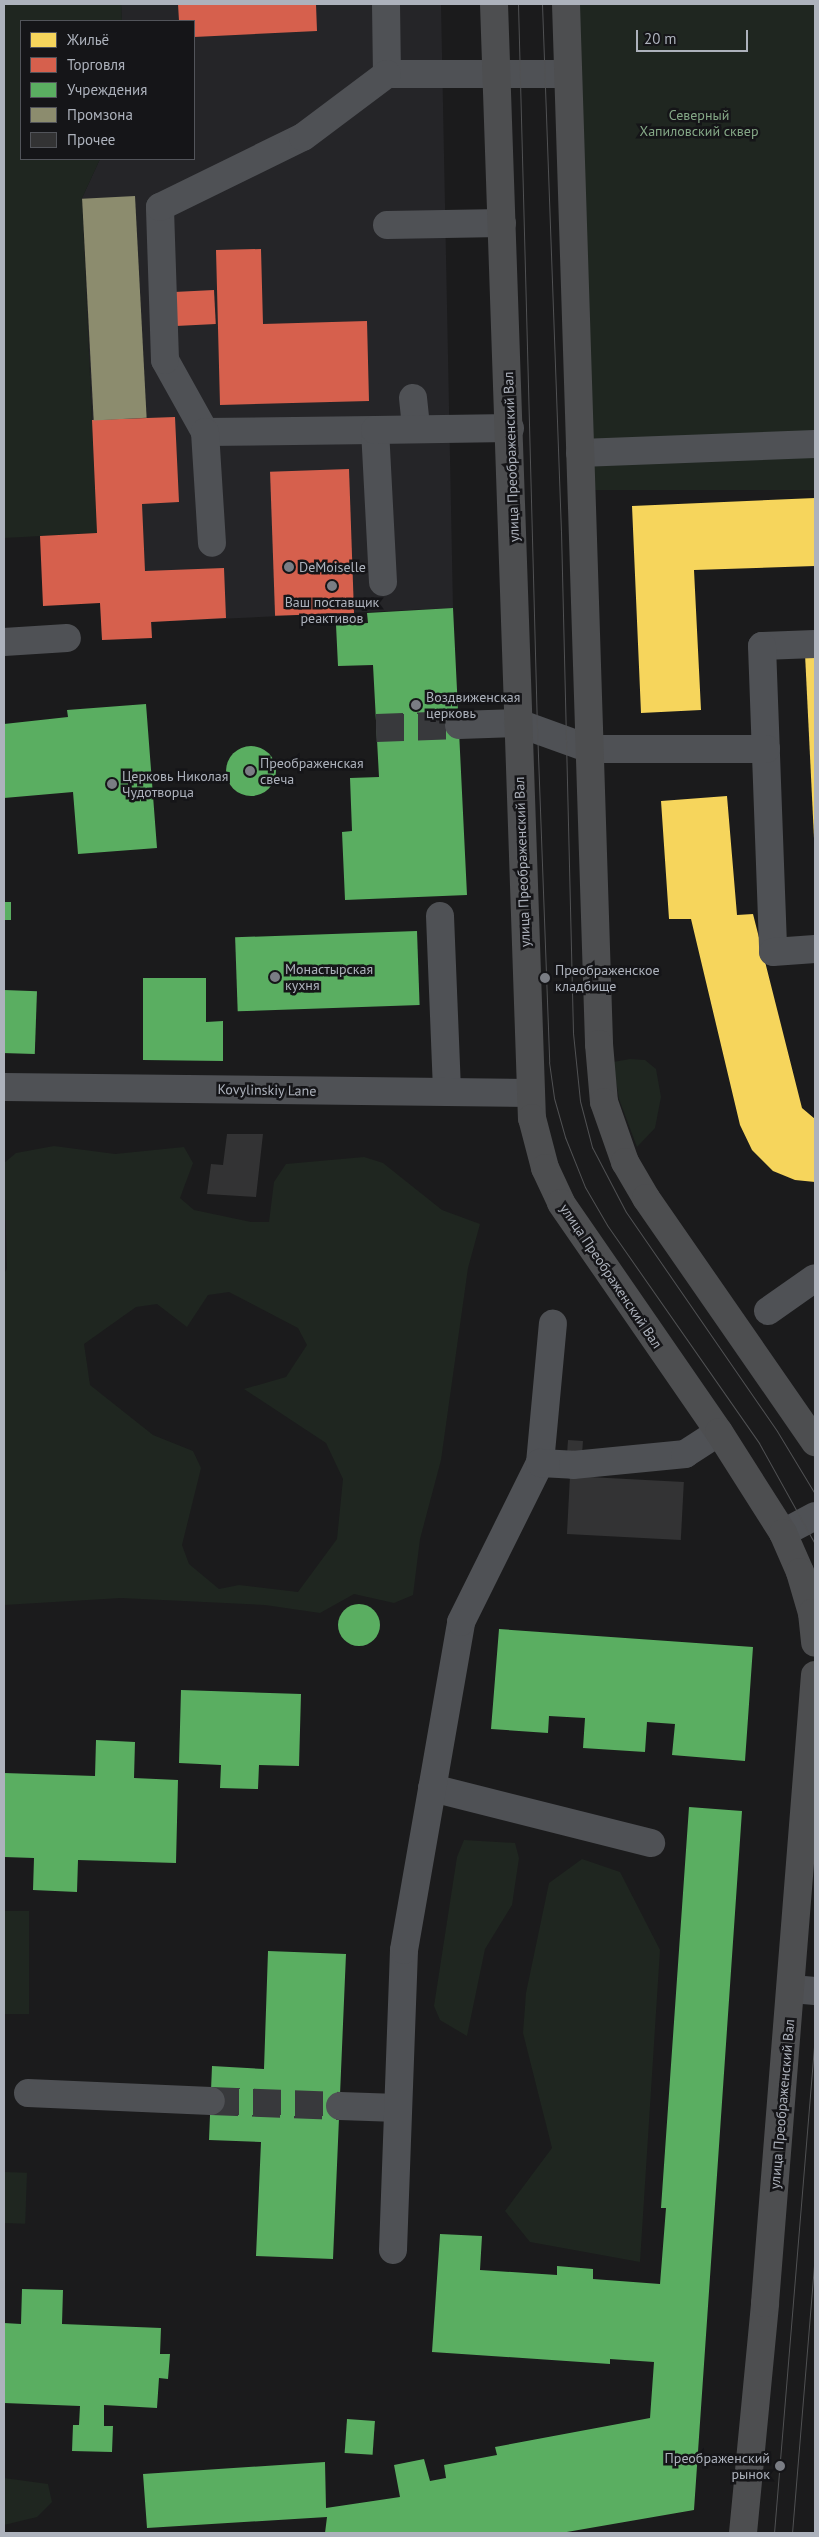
<!DOCTYPE html>
<html>
<head>
<meta charset="utf-8">
<style>
  body { margin:0 }
  #map { position:relative; width:819px; height:2537px; overflow:hidden; background:#1b1b1c; font-family:"PT Sans",sans-serif }
  div>[style] { position:absolute }
  .built>* { inset:0; background:#252528 }
  .green>* { inset:0; background:#1f2620; transform-origin:0 0 }
  .homes>* { inset:0; background:#f6d55c }
  .shops>* { inset:0; background:#d6604d; transform-origin:0 0 }
  .public>* { inset:0; background:#5aae61; transform-origin:0 0 }
  .round { border-radius:50% }
  .industry>* { inset:0; background:#8c8c6e; transform-origin:0 0 }
  .building>* { inset:0; background:#333334; transform-origin:0 0 }
  .minor-tunnel>* { height:28px; margin-top:-14px; transform-origin:0; background:repeating-linear-gradient(90deg,#38393c 0 28px,transparent 0 42px) }
  .minor>* { height:28px; margin:-14px; padding:0 14px; transform-origin:14px; border-radius:14px; background:#4f5155 }
  .major>* { height:28px; margin:-14px; padding:0 14px; transform-origin:14px; border-radius:14px; background:#4d4e50 }
  .tram>* { height:1px; margin:-0.5px; padding:0 0.5px; transform-origin:0.5px; border-radius:0.5px; background:#505153 }
  .dots>* { width:14px; height:14px; translate:-50% -50%; box-sizing:border-box; border:2px solid #151518; border-radius:50% }
  span { translate:-50% -50%; white-space:nowrap; text-align:center; line-height:1.15; -webkit-text-stroke:5px #151518; paint-order:stroke }
  .park-label { font-size:14px; color:#84a786 }
  .street-label { font-size:14px; color:#adb2bc }
  .poi-label { font-size:14px; color:#adb2bc }
  .left { translate:0 -50%; text-align:left }
  .right { translate:-100% -50%; text-align:right }
  .frame { position:absolute; inset:0; border:5px solid #adb2bc; pointer-events:none }
  .legend { position:absolute; left:20px; top:20px; width:175px; height:140px; box-sizing:border-box; background:#151518; border:1px solid #52545a; margin:0; padding:6px 9px; list-style:none; font-size:15px; color:#adb2bc }
  .legend li { display:flex; align-items:center; gap:10px; height:25px }
  .legend b { width:25px; border:1px solid #52545a }
  .scale { position:absolute; left:636px; top:30px; width:112px; height:22px; box-sizing:border-box; border:2px solid #adb2bc; border-top:0; padding-left:6px; font-size:15px; line-height:18px; white-space:nowrap; color:#adb2bc; -webkit-text-stroke:4px #151518; paint-order:stroke }
</style>
</head>
<body>
<div id="map">
  <div class="built">
    <i style="clip-path:polygon(121px 4px,441px 4px,453px 608px,152px 622px,152px 638px,102px 640px,82px 198px,100px 159px,194px 159px,194px 21px,122px 21px)"></i>
  </div>
  <div class="green">
    <i style="clip-path:polygon(4px 4px,121px 4px,122px 21px,21px 21px,21px 159px,100px 159px,82px 198px,97px 533px,4px 538px)"></i>
    <i style="left:578px;top:4px;width:237px;height:486px"></i>
    <i style="clip-path:polygon(630px 1059px,645px 1060px,656px 1069px,661px 1097px,655px 1128px,637px 1147px,619px 1099px,613px 1062px)"></i>
    <i style="clip-path:polygon(evenodd,54px 1146px,115px 1154px,184px 1147px,193px 1163px,180px 1198px,194px 1210px,251px 1222px,269px 1222px,274px 1182px,286px 1164px,364px 1157px,383px 1163px,442px 1210px,480px 1224px,468px 1268px,441px 1460px,420px 1539px,413px 1595px,394px 1603px,354px 1594px,320px 1613px,265px 1605px,121px 1598px,4px 1605px,4px 1273px,7px 1269px,4px 1163px,16px 1153px,54px 1146px,229px 1292px,298px 1328px,307px 1345px,286px 1377px,244px 1389px,326px 1443px,343px 1479px,337px 1539px,298px 1592px,239px 1585px,219px 1589px,189px 1564px,182px 1545px,201px 1468px,193px 1451px,153px 1435px,90px 1385px,84px 1344px,136px 1307px,157px 1304px,187px 1327px,208px 1295px,229px 1292px)"></i>
    <i style="clip-path:polygon(464px 1840px,515px 1843px,519px 1858px,512px 1905px,485px 1949px,467px 2036px,440px 2020px,434px 2006px,457px 1857px)"></i>
    <i style="clip-path:polygon(582px 1859px,620px 1872px,660px 1950px,640px 2262px,530px 2242px,505px 2211px,552px 2148px,523px 2033px,526px 1993px,549px 1883px)"></i>
    <i style="left:4px;top:1911px;width:25px;height:103px"></i>
    <i style="left:4px;top:2172px;width:23px;height:51px;rotate:2deg"></i>
    <i style="clip-path:polygon(4px 2478px,48px 2484px,52px 2502px,37px 2517px,4px 2525px)"></i>
  </div>
  <div class="homes">
    <i style="clip-path:polygon(815px 498px,815px 566px,694px 570px,701px 710px,641px 713px,632px 506px)"></i>
    <i style="clip-path:polygon(805px 654px,815px 654px,815px 838px,814px 838px)"></i>
    <i style="clip-path:polygon(727px 796px,737px 915px,753px 914px,802px 1108px,815px 1119px,815px 1182px,795px 1180px,773px 1171px,752px 1150px,740px 1125px,691px 919px,669px 919px,661px 801px)"></i>
  </div>
  <div class="shops">
    <i style="clip-path:polygon(178px 4px,316px 4px,317px 31px,194px 37px,194px 21px,179px 21px)"></i>
    <i style="clip-path:polygon(261px 249px,263px 324px,367px 321px,369px 401px,220px 405px,216px 250px)"></i>
    <i style="left:214px;top:290px;width:34px;height:50px;rotate:87deg"></i>
    <i style="clip-path:polygon(175px 417px,179px 502px,142px 504px,145px 571px,224px 568px,226px 618px,151px 622px,152px 638px,102px 640px,100px 603px,43px 606px,40px 536px,97px 533px,92px 420px)"></i>
    <i style="left:349px;top:469px;width:144px;height:79px;rotate:88deg"></i>
  </div>
  <div class="public">
    <i style="clip-path:polygon(453px 608px,467px 895px,345px 900px,342px 832px,352px 831px,350px 778px,379px 777px,373px 665px,338px 666px,336px 625px,368px 623px,367px 613px)"></i>
    <i style="clip-path:polygon(146px 704px,157px 848px,78px 854px,73px 792px,4px 798px,4px 724px,68px 717px,67px 710px)"></i>
    <i class="round" style="left:226px;top:746px;width:50px;height:50px"></i>
    <i style="left:4px;top:902px;width:7px;height:18px"></i>
    <i style="left:417px;top:931px;width:74px;height:182px;rotate:88deg"></i>
    <i style="clip-path:polygon(143px 978px,206px 978px,206px 1022px,223px 1021px,223px 1061px,143px 1060px)"></i>
    <i style="left:4px;top:990px;width:33px;height:63px;rotate:2deg"></i>
    <i class="round" style="left:338px;top:1604px;width:42px;height:42px"></i>
    <i style="clip-path:polygon(499px 1629px,753px 1647px,745px 1761px,672px 1755px,675px 1724px,647px 1722px,645px 1752px,583px 1748px,585px 1718px,549px 1716px,548px 1733px,491px 1729px)"></i>
    <i style="clip-path:polygon(181px 1690px,301px 1694px,299px 1766px,259px 1765px,258px 1789px,220px 1788px,221px 1765px,179px 1763px)"></i>
    <i style="clip-path:polygon(96px 1740px,135px 1742px,134px 1778px,178px 1780px,176px 1863px,78px 1860px,77px 1892px,33px 1890px,34px 1858px,4px 1857px,4px 1773px,95px 1776px)"></i>
    <i style="clip-path:polygon(689px 1807px,742px 1811px,694px 2510px,561px 2533px,325px 2533px,327px 2517px,147px 2528px,143px 2474px,325px 2462px,326px 2508px,400px 2497px,394px 2465px,424px 2459px,430px 2481px,446px 2478px,444px 2465px,497px 2455px,495px 2447px,650px 2418px,654px 2362px,610px 2359px,610px 2364px,432px 2352px,440px 2234px,482px 2236px,480px 2270px,557px 2275px,557px 2266px,593px 2269px,593px 2279px,660px 2284px,666px 2208px,661px 2208px)"></i>
    <i style="clip-path:polygon(268px 1951px,346px 1954px,333px 2259px,256px 2256px,261px 2142px,209px 2140px,212px 2066px,264px 2069px)"></i>
    <i style="clip-path:polygon(22px 2289px,63px 2290px,62px 2324px,161px 2328px,160px 2354px,170px 2354px,168px 2379px,159px 2378px,157px 2408px,104px 2405px,104px 2426px,113px 2426px,112px 2452px,72px 2451px,73px 2425px,79px 2425px,80px 2406px,4px 2403px,4px 2323px,21px 2324px)"></i>
    <i style="left:347px;top:2419px;width:28px;height:34px;rotate:4deg"></i>
  </div>
  <div class="industry">
    <i style="left:135px;top:196px;width:222px;height:53px;rotate:87deg"></i>
  </div>
  <div class="building">
    <i style="clip-path:polygon(227px 1134px,263px 1134px,256px 1197px,207px 1194px,211px 1164px,223px 1165px)"></i>
    <i style="left:568px;top:1440px;width:15px;height:14px;rotate:4deg"></i>
    <i style="left:570px;top:1476px;width:114px;height:58px;rotate:3deg"></i>
  </div>
  <div class="minor-tunnel">
    <i style="left:376px;top:728px;width:83px;rotate:-2.1deg"></i>
    <i style="left:211px;top:2101px;width:129px;rotate:2.2deg"></i>
  </div>
  <div class="minor">
    <i style="left:386px;top:4px;width:70px;rotate:89.2deg"></i>
    <i style="left:387px;top:74px;width:181px"></i>
    <i style="left:387px;top:225px;width:115px;rotate:-1deg"></i>
    <i style="left:413px;top:398px;width:31px;rotate:84deg"></i>
    <i style="left:375px;top:430px;width:170px;rotate:179.3deg"></i>
    <i style="left:205px;top:432px;width:82px;rotate:-119.1deg"></i>
    <i style="left:165px;top:360px;width:153px;rotate:-91.9deg"></i>
    <i style="left:160px;top:207px;width:159px;rotate:-26.1deg"></i>
    <i style="left:303px;top:137px;width:105px;rotate:-36.9deg"></i>
    <i style="left:205px;top:432px;width:111px;rotate:86.4deg"></i>
    <i style="left:580px;top:453px;width:235px;rotate:-2.2deg"></i>
    <i style="left:383px;top:582px;width:152px;rotate:-93deg"></i>
    <i style="left:375px;top:430px;width:135px;rotate:-0.8deg"></i>
    <i style="left:4px;top:642px;width:63px;rotate:-3.6deg"></i>
    <i style="left:815px;top:644px;width:53px;rotate:177.8deg"></i>
    <i style="left:762px;top:646px;width:306px;rotate:87.9deg"></i>
    <i style="left:773px;top:952px;width:42px;rotate:-4.1deg"></i>
    <i style="left:459px;top:725px;width:59px;rotate:-1.9deg"></i>
    <i style="left:518px;top:723px;width:77px;rotate:19.9deg"></i>
    <i style="left:590px;top:749px;width:176px"></i>
    <i style="left:440px;top:916px;width:176px;rotate:87.7deg"></i>
    <i style="left:4px;top:1087px;width:526px;rotate:0.65deg"></i>
    <i style="left:768px;top:1311px;width:57px;rotate:-35.1deg"></i>
    <i style="left:540px;top:1463px;width:140px;rotate:-84.7deg"></i>
    <i style="left:783px;top:1533px;width:36px;rotate:-28deg"></i>
    <i style="left:432px;top:1788px;width:226px;rotate:14.1deg"></i>
    <i style="left:792px;top:1989px;width:23px;rotate:5deg"></i>
    <i style="left:28px;top:2093px;width:183px;rotate:2.5deg"></i>
    <i style="left:340px;top:2106px;width:58px;rotate:2deg"></i>
    <i style="left:393px;top:2250px;width:300px;rotate:-87.9deg"></i>
    <i style="left:404px;top:1950px;width:333px;rotate:-80.1deg"></i>
    <i style="left:461px;top:1622px;width:178px;rotate:-63.6deg"></i>
    <i style="left:540px;top:1463px;width:33px;rotate:3deg"></i>
    <i style="left:573px;top:1465px;width:113px;rotate:-5.6deg"></i>
    <i style="left:685px;top:1454px;width:40px;rotate:-32.9deg"></i>
  </div>
  <div class="major">
    <i style="left:494px;top:4px;width:1115px;rotate:88.05deg"></i>
    <i style="left:532px;top:1118px;width:52px;rotate:75.4deg"></i>
    <i style="left:545px;top:1168px;width:38px;rotate:65deg"></i>
    <i style="left:561px;top:1203px;width:278px;rotate:55.4deg"></i>
    <i style="left:719px;top:1432px;width:120px;rotate:57.6deg"></i>
    <i style="left:783px;top:1533px;width:43px;rotate:66.4deg"></i>
    <i style="left:800px;top:1572px;width:43px;rotate:73.7deg"></i>
    <i style="left:812px;top:1613px;width:30px;rotate:84deg"></i>
    <i style="left:566px;top:4px;width:1041px;rotate:88.18deg"></i>
    <i style="left:599px;top:1044px;width:58px;rotate:85.1deg"></i>
    <i style="left:604px;top:1102px;width:64px;rotate:70.7deg"></i>
    <i style="left:625px;top:1162px;width:42px;rotate:59.7deg"></i>
    <i style="left:646px;top:1198px;width:297px;rotate:55.3deg"></i>
    <i style="left:743px;top:2533px;width:231px;rotate:-84.5deg"></i>
    <i style="left:765px;top:2303px;width:630px;rotate:-85.45deg"></i>
  </div>
  <div class="tram">
    <i style="left:518px;top:4px;width:724px;rotate:88.5deg"></i>
    <i style="left:537px;top:728px;width:334px;rotate:87.9deg"></i>
    <i style="left:549px;top:1062px;width:36px;rotate:82deg"></i>
    <i style="left:554px;top:1098px;width:41px;rotate:74.2deg"></i>
    <i style="left:565px;top:1137px;width:54px;rotate:68.2deg"></i>
    <i style="left:585px;top:1187px;width:44px;rotate:59.9deg"></i>
    <i style="left:607px;top:1225px;width:266px;rotate:55.1deg"></i>
    <i style="left:759px;top:1443px;width:115px;rotate:61deg"></i>
    <i style="left:542px;top:4px;width:527px;rotate:87.94deg"></i>
    <i style="left:561px;top:531px;width:502px;rotate:88.63deg"></i>
    <i style="left:573px;top:1033px;width:68px;rotate:84.1deg"></i>
    <i style="left:580px;top:1101px;width:48px;rotate:75.4deg"></i>
    <i style="left:592px;top:1147px;width:73px;rotate:62.4deg"></i>
    <i style="left:626px;top:1212px;width:266px;rotate:55.4deg"></i>
    <i style="left:777px;top:1431px;width:74px;rotate:58.9deg"></i>
    <i style="left:774px;top:2533px;width:497px;rotate:-85.3deg"></i>
    <i style="left:792px;top:2533px;width:280px;rotate:-85.3deg"></i>
  </div>
  <div class="dots">
    <i style="left:289px;top:567px;background:#7a7d84"></i>
    <i style="left:332px;top:586px;background:#7a7d84"></i>
    <i style="left:416px;top:705px;background:#7a7d84"></i>
    <i style="left:250px;top:771px;background:#7a7d84"></i>
    <i style="left:112px;top:784px;background:#7a7d84"></i>
    <i style="left:275px;top:977px;background:#7a7d84"></i>
    <i style="left:545px;top:978px;background:#7a7d84"></i>
    <i style="left:780px;top:2466px;background:#7a7d84"></i>
  </div>
  <div class="park-label">
    <span style="left:699px;top:123px">Северный<br>Хапиловский сквер</span>
  </div>
  <div class="street-label">
    <span style="left:511px;top:457px;rotate:-92deg">улица Преображенский Вал</span>
    <span style="left:522px;top:862px;rotate:-92deg">улица Преображенский Вал</span>
    <span style="left:267px;top:1090px;rotate:1deg">Kovylinskiy Lane</span>
    <span style="left:611px;top:1276px;rotate:56deg">улица Преображенский Вал</span>
    <span style="left:782px;top:2104px;rotate:-85deg">улица Преображенский Вал</span>
  </div>
  <div class="poi-label">
    <span class="left" style="left:299px;top:567px">DeMoiselle</span>
    <span style="left:332px;top:610px">Ваш поставщик<br>реактивов</span>
    <span class="left" style="left:426px;top:705px">Воздвиженская<br>церковь</span>
    <span class="left" style="left:260px;top:771px">Преображенская<br>свеча</span>
    <span class="left" style="left:122px;top:784px">Церковь Николая<br>Чудотворца</span>
    <span class="left" style="left:285px;top:977px">Монастырская<br>кухня</span>
    <span class="left" style="left:555px;top:978px">Преображенское<br>кладбище</span>
    <span class="right" style="left:770px;top:2466px">Преображенский<br>рынок</span>
  </div>
  <div class="frame"></div>
  <ul class="legend">
  <li><b style="height:14px;background:#f6d55c"></b>Жильё</li>
  <li><b style="height:14px;background:#d6604d"></b>Торговля</li>
  <li><b style="height:14px;background:#5aae61"></b>Учреждения</li>
  <li><b style="height:14px;background:#8c8c6e"></b>Промзона</li>
  <li><b style="height:14px;background:#333334"></b>Прочее</li>
  </ul>
  <div class="scale">20 m</div>
</div>
</body>
</html>
